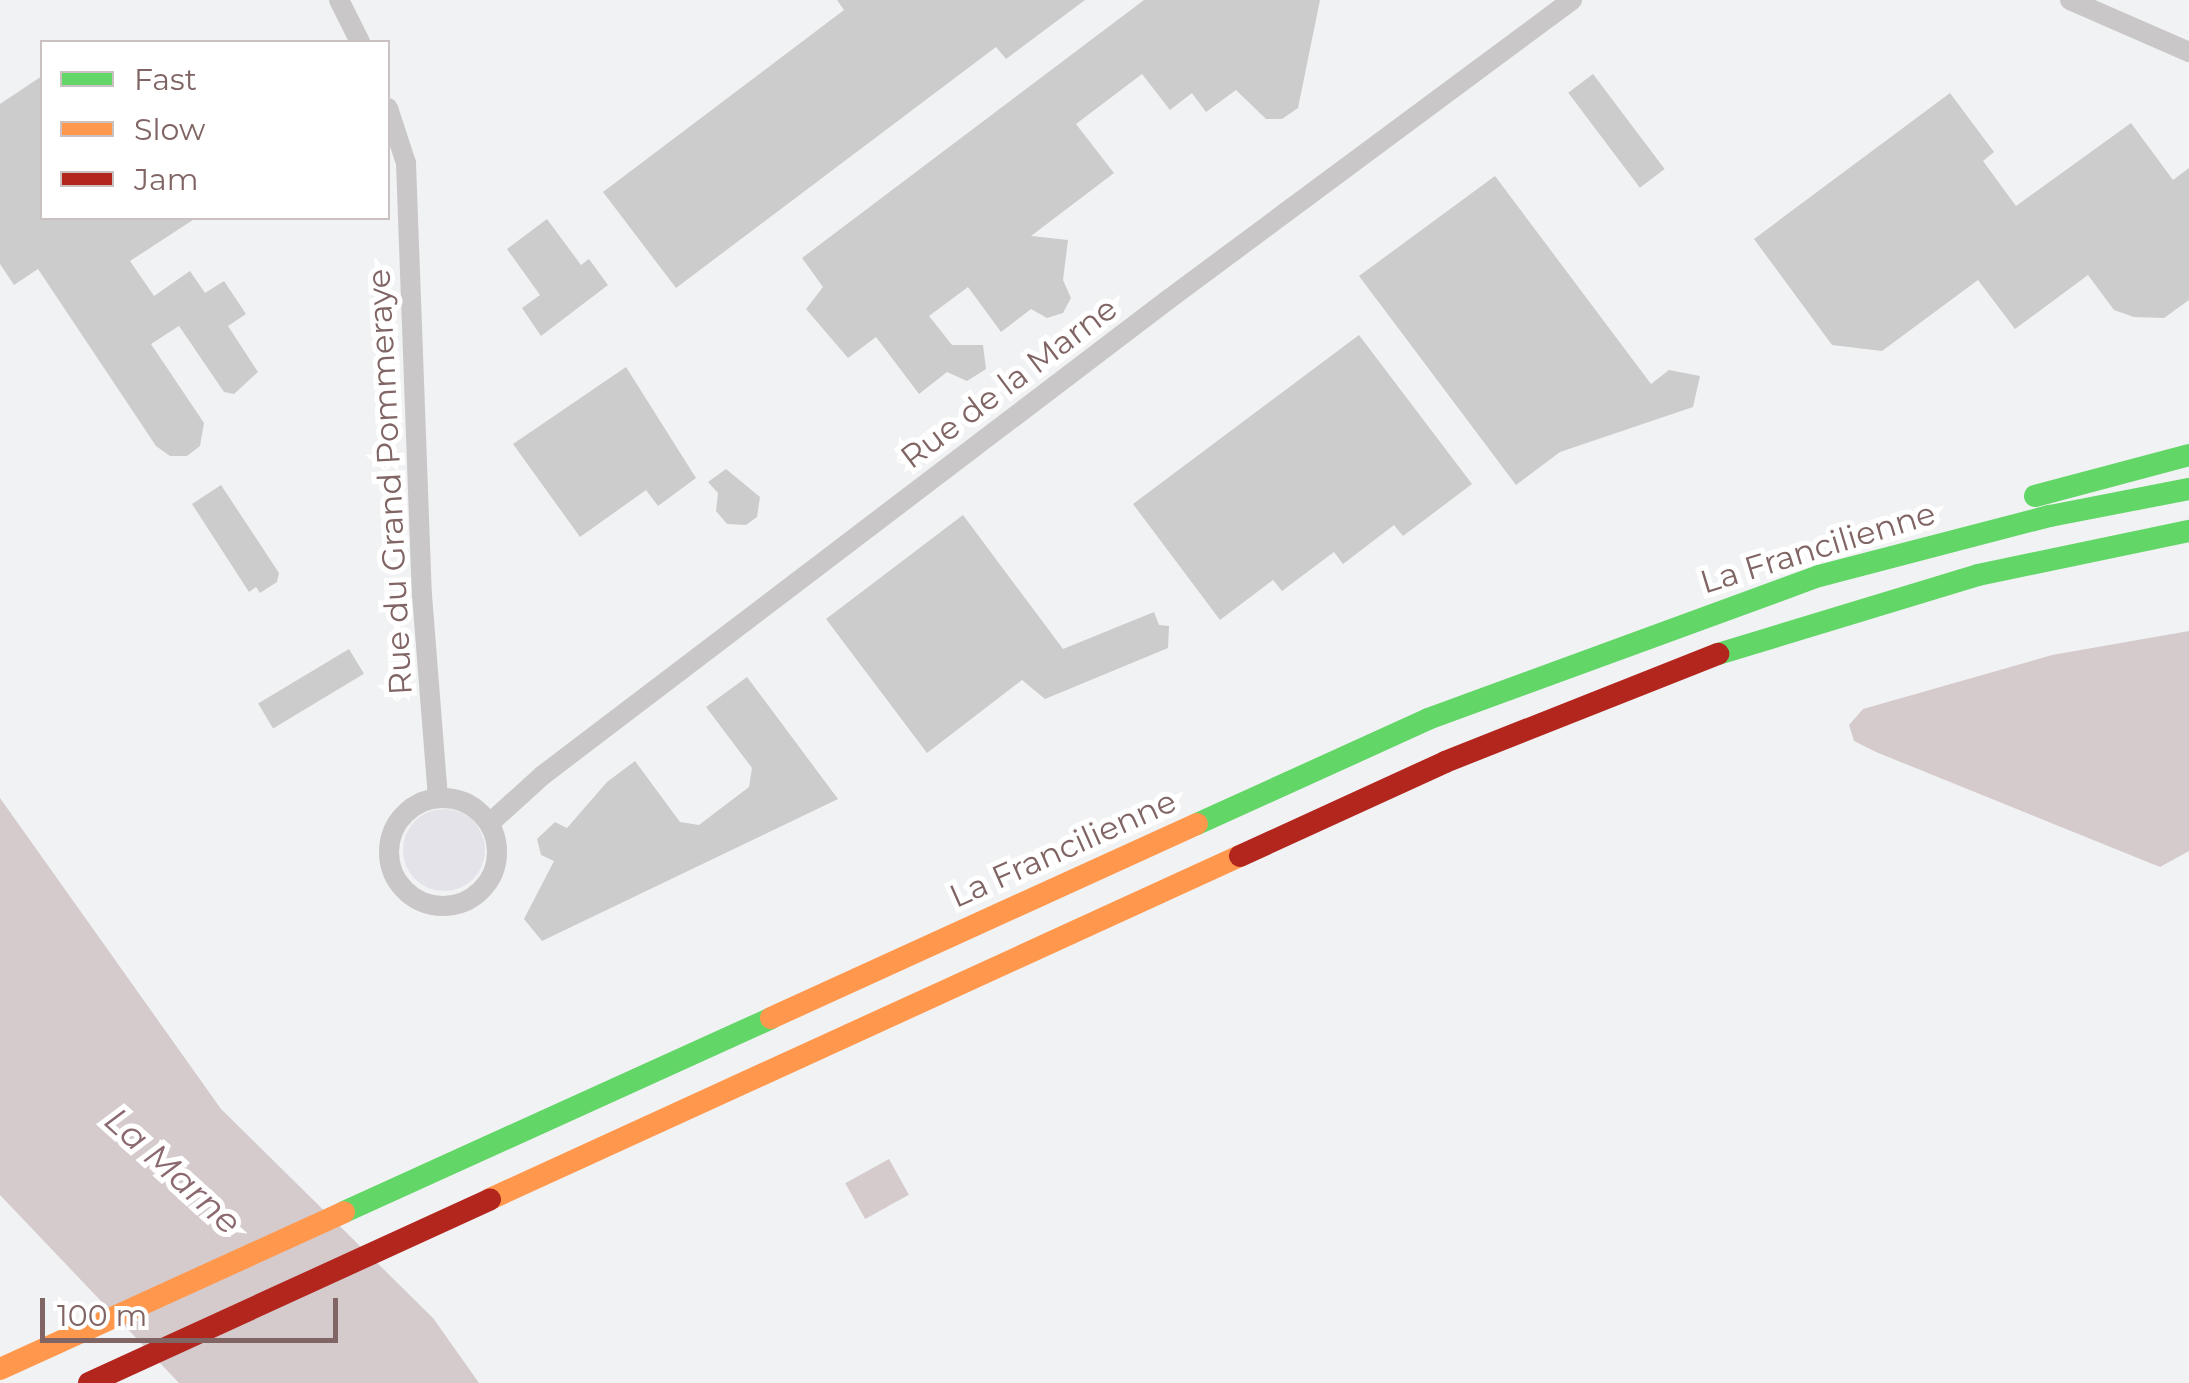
<!DOCTYPE html>
<html>
<head>
<meta charset="utf-8">
<style>
  body { margin:0 }
  #map { position:relative; width:2189px; height:1383px; overflow:hidden; background:#f1f2f3; font-family:Montserrat,sans-serif }
  div>[style] { position:absolute }
  .green>* { inset:0; background:#e3e3e9 }
  .round { border-radius:50% }
  .water>* { inset:0; background:#d5cbcc; transform-origin:0 0 }
  .building>* { inset:0; background:#cdcccc; transform-origin:0 0 }
  .street>* { height:20px; margin:-10px; padding:0 10px; transform-origin:10px; border-radius:10px; background:#c9c7c7 }
  .street>.ring { margin:-10px; padding:0; box-sizing:content-box; background:none; border:20px solid #c9c7c7; border-radius:50% }
  .fast>* { height:22px; margin:-11px; padding:0 11px; transform-origin:11px; border-radius:11px; background:#63d668 }
  .slow>* { height:22px; margin:-11px; padding:0 11px; transform-origin:11px; border-radius:11px; background:#ff974d }
  .jam>* { height:22px; margin:-11px; padding:0 11px; transform-origin:11px; border-radius:11px; background:#b3261e }
  span { translate:-50% -50%; white-space:nowrap; text-align:center; line-height:1.15; -webkit-text-stroke:10px #fff; paint-order:stroke }
  .street-label { font-size:32px; color:#806564 }
  .water-label { font-size:35px; color:#8b696f; font-style:italic }
  .legend { position:absolute; left:40px; top:40px; width:350px; height:180px; box-sizing:border-box; background:#fff; border:2px solid #ccc1c1; margin:0; padding:12px 18px; list-style:none; font-size:30px; color:#806564 }
  .legend li { display:flex; align-items:center; gap:20px; height:50px }
  .legend b { width:50px; border:2px solid #ccc1c1 }
  .scale { position:absolute; left:40px; top:1298px; width:298px; height:45px; box-sizing:border-box; border:5px solid #806564; border-top:0; padding-left:12px; font-size:30px; line-height:35px; white-space:nowrap; color:#806564; -webkit-text-stroke:8px #fff; paint-order:stroke }
</style>
</head>
<body>
<div id="map">
  <div class="green">
    <i class="round" style="left:403px;top:809px;width:82px;height:82px"></i>
  </div>
  <div class="water">
    <i style="clip-path:polygon(2189px 631px,2189px 851px,2160px 867px,1876px 752px,1854px 741px,1849px 725px,1863px 709px,2052px 655px)"></i>
    <i style="clip-path:polygon(0 798px,221px 1109px,433px 1318px,479px 1383px,179px 1383px,0 1195px)"></i>
    <i style="left:889px;top:1159px;width:41px;height:50px;rotate:61deg"></i>
  </div>
  <div class="building">
    <i style="clip-path:polygon(837px 0,1085px 0,1006px 59px,996px 47px,676px 288px,603px 192px,844px 10px)"></i>
    <i style="clip-path:polygon(1144px 0,1320px 0,1298px 108px,1282px 119px,1266px 119px,1236px 90px,1206px 112px,1192px 93px,1170px 110px,1142px 74px,1076px 124px,1114px 173px,1031px 236px,1068px 240px,1063px 280px,1071px 298px,1063px 313px,1047px 318px,1031px 309px,1001px 332px,968px 287px,929px 316px,952px 345px,983px 345px,986px 369px,967px 381px,947px 372px,919px 394px,876px 337px,848px 358px,806px 309px,823px 287px,802px 258px)"></i>
    <i style="left:1593px;top:74px;width:119px;height:31px;rotate:53deg"></i>
    <i style="clip-path:polygon(42px 76px,42px 218px,196px 218px,130px 261px,154px 296px,190px 271px,205px 293px,224px 281px,246px 314px,228px 326px,258px 372px,234px 394px,224px 392px,179px 326px,151px 344px,204px 423px,200px 446px,187px 456px,170px 456px,156px 446px,38px 269px,14px 285px,0 264px,0 104px)"></i>
    <i style="clip-path:polygon(1950px 93px,1994px 152px,1983px 161px,2016px 206px,2131px 123px,2173px 180px,2189px 168px,2189px 300px,2164px 318px,2134px 317px,2114px 310px,2088px 275px,2015px 329px,1978px 280px,1882px 351px,1832px 345px,1754px 239px)"></i>
    <i style="clip-path:polygon(1495px 176px,1651px 384px,1669px 370px,1700px 376px,1693px 407px,1560px 452px,1516px 485px,1359px 276px)"></i>
    <i style="clip-path:polygon(547px 219px,581px 265px,589px 259px,608px 285px,541px 336px,522px 308px,540px 295px,507px 249px)"></i>
    <i style="clip-path:polygon(1359px 335px,1472px 484px,1403px 536px,1394px 525px,1343px 564px,1334px 552px,1282px 591px,1273px 580px,1220px 620px,1133px 504px)"></i>
    <i style="clip-path:polygon(626px 367px,696px 478px,658px 506px,646px 490px,580px 537px,513px 444px)"></i>
    <i style="clip-path:polygon(726px 469px,760px 497px,757px 517px,746px 525px,727px 524px,716px 511px,718px 493px,708px 482px)"></i>
    <i style="clip-path:polygon(221px 485px,279px 573px,277px 582px,260px 593px,256px 587px,249px 592px,192px 504px)"></i>
    <i style="clip-path:polygon(963px 515px,1063px 649px,1154px 612px,1159px 625px,1169px 626px,1168px 648px,1045px 699px,1022px 680px,927px 753px,826px 619px)"></i>
    <i style="left:349px;top:649px;width:29px;height:106px;rotate:59deg"></i>
    <i style="clip-path:polygon(747px 677px,838px 799px,542px 941px,524px 919px,554px 861px,541px 855px,537px 839px,555px 822px,567px 828px,607px 782px,635px 761px,680px 822px,699px 825px,749px 787px,752px 768px,706px 707px)"></i>
  </div>
  <div class="street">
    <i style="left:339px;top:0;width:47px;rotate:63.4deg"></i>
    <i style="left:2070px;top:0;width:130px;rotate:23.6deg"></i>
    <i style="left:388px;top:108px;width:58px;rotate:71.9deg"></i>
    <i style="left:406px;top:163px;width:432px;rotate:87.9deg"></i>
    <i style="left:422px;top:595px;width:203px;rotate:85.5deg"></i>
    <i class="ring" style="left:389px;top:798px;width:88px;height:88px"></i>
    <i style="left:490px;top:823px;width:72px;rotate:-42.2deg"></i>
    <i style="left:543px;top:775px;width:786px;rotate:-37.25deg"></i>
    <i style="left:1169px;top:299px;width:502px;rotate:-36.57deg"></i>
  </div>
  <div class="fast">
    <i style="left:2035px;top:496px;width:159px;rotate:-14.9deg"></i>
    <i style="left:1718px;top:654px;width:272px;rotate:-16.9deg"></i>
    <i style="left:1978px;top:575px;width:216px;rotate:-11.8deg"></i>
    <i style="left:1197px;top:824px;width:254px;rotate:-24.4deg"></i>
    <i style="left:1428px;top:719px;width:416px;rotate:-20.1deg"></i>
    <i style="left:1819px;top:576px;width:239px;rotate:-14.6deg"></i>
    <i style="left:2050px;top:516px;width:142px;rotate:-11deg"></i>
    <i style="left:344px;top:1212px;width:469px;rotate:-24.4deg"></i>
  </div>
  <div class="slow">
    <i style="left:771px;top:1018px;width:468px;rotate:-24.5deg"></i>
    <i style="left:490px;top:1199px;width:825px;rotate:-24.58deg"></i>
    <i style="left:0;top:1369px;width:378px;rotate:-24.5deg"></i>
  </div>
  <div class="jam">
    <i style="left:1240px;top:856px;width:226px;rotate:-24.6deg"></i>
    <i style="left:1445px;top:762px;width:294px;rotate:-21.6deg"></i>
    <i style="left:89px;top:1383px;width:441px;rotate:-24.6deg"></i>
  </div>
  <div class="street-label">
    <span style="left:1009px;top:383px;rotate:-37deg">Rue de la Marne</span>
    <span style="left:390px;top:482px;rotate:-93deg">Rue du Grand Pommeraye</span>
    <span style="left:1818px;top:548px;rotate:-17deg">La Francilienne</span>
    <span style="left:1063px;top:849px;rotate:-24deg">La Francilienne</span>
  </div>
  <div class="water-label">
    <span style="left:173px;top:1171px;rotate:42deg">La Marne</span>
  </div>
  <ul class="legend">
  <li><b style="height:12px;background:#63d668"></b>Fast</li>
  <li><b style="height:12px;background:#ff974d"></b>Slow</li>
  <li><b style="height:12px;background:#b3261e"></b>Jam</li>
  </ul>
  <div class="scale">100 m</div>
</div>
</body>
</html>
